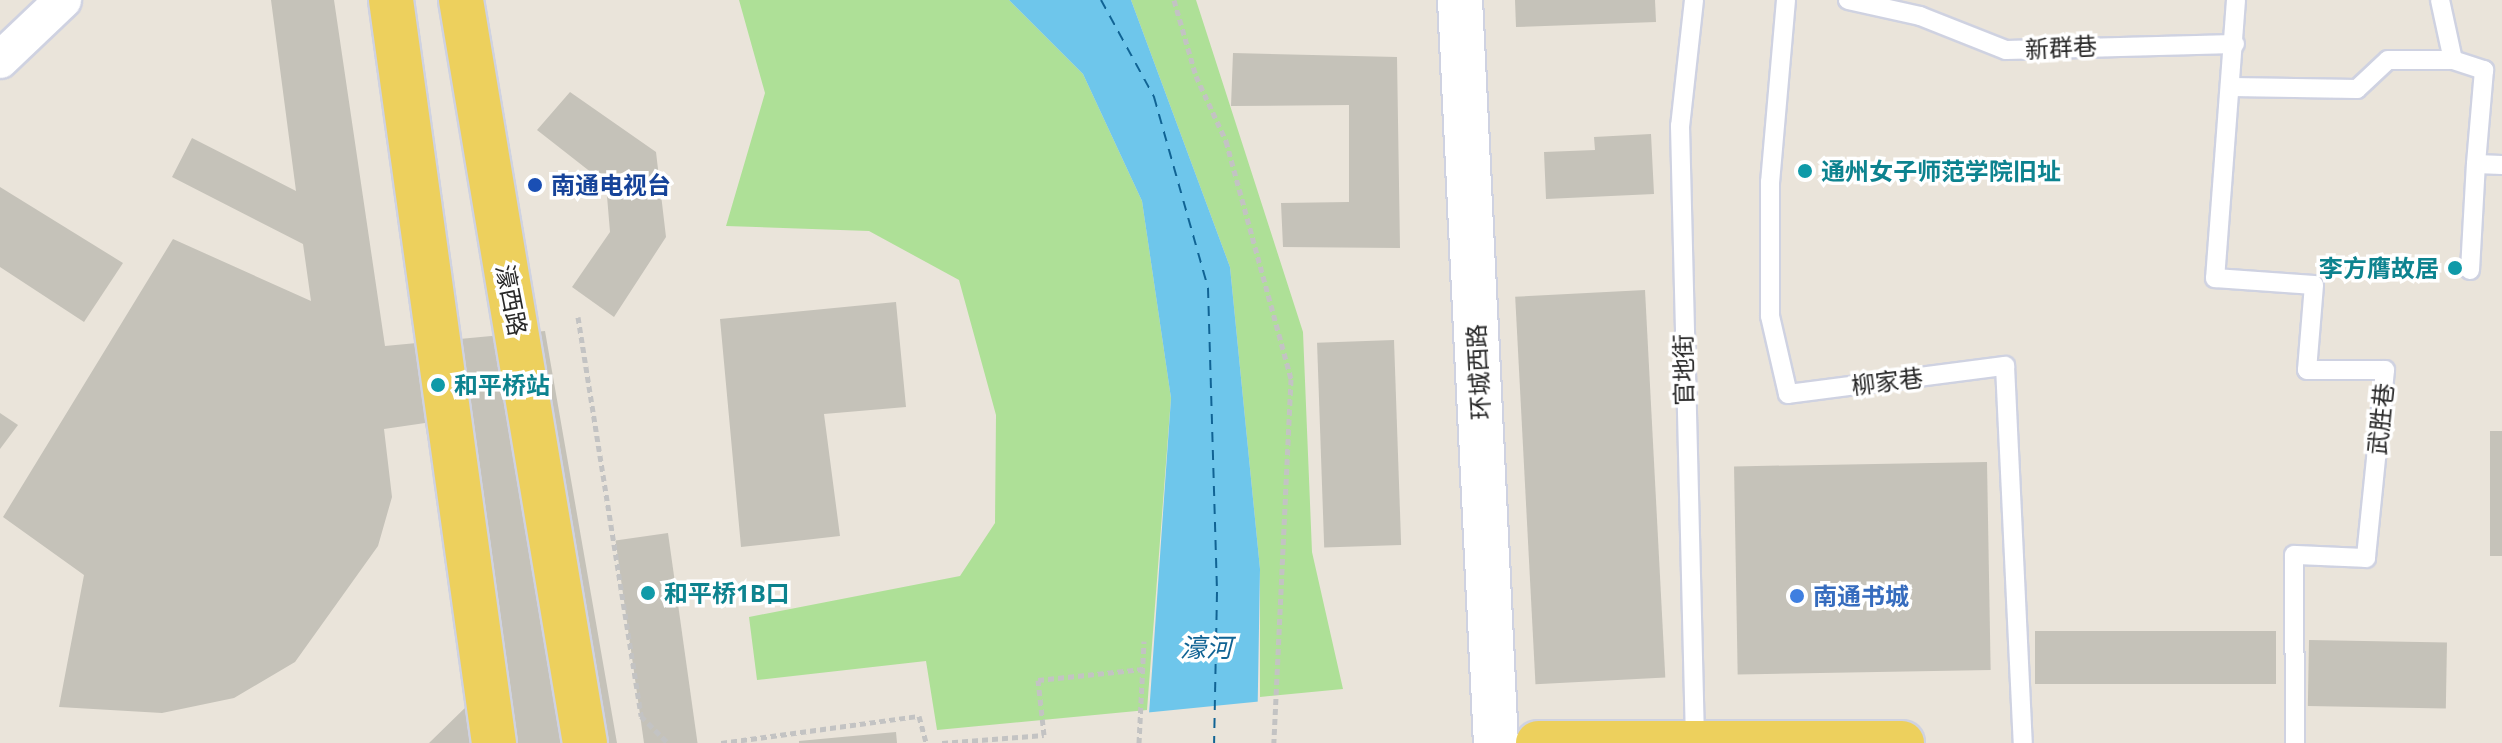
<!DOCTYPE html>
<html>
<head>
<meta charset="utf-8">
<style>
  body { margin:0 }
  #map { position:relative; width:2502px; height:743px; overflow:hidden; background:#eae4da; font-family:"Open Sans","Noto Sans SC",sans-serif }
  div>[style] { position:absolute }
  .green>* { inset:0; background:#aee097 }
  .water>* { inset:0; background:#6ec6eb }
  .pier>* { inset:0; background:#eae4da }
  .ferry>* { height:2px; margin-top:-1px; transform-origin:0; background:repeating-linear-gradient(90deg,#106394 0 10px,transparent 0 18px) }
  .building>* { inset:0; background:#c5c2b9; transform-origin:0 0 }
  .path>* { height:5px; margin-top:-2.5px; transform-origin:0; background:repeating-linear-gradient(90deg,#c3c3c3 0 6px,transparent 0 10px) }
  .roads { filter:drop-shadow(2px 0 #cfd2e1) drop-shadow(-2px 0 #cfd2e1) drop-shadow(0 2px #cfd2e1) drop-shadow(0 -2px #cfd2e1) }
  .lane>* { height:18px; margin:-9px; padding:0 9px; transform-origin:9px; border-radius:9px; background:#fff }
  .street>* { height:36px; margin:-18px; padding:0 18px; transform-origin:18px; border-radius:18px; background:#fff }
  .secondary>* { height:44px; margin:-22px; padding:0 22px; transform-origin:22px; border-radius:22px; background:#fff }
  .primary>* { height:44px; margin:-22px; padding:0 22px; transform-origin:22px; border-radius:22px; background:#edd05d }
  .dots>* { width:22px; height:22px; translate:-50% -50%; box-sizing:border-box; border:4px solid #fff; border-radius:50% }
  span { translate:-50% -50%; white-space:nowrap; text-align:center; line-height:1.15; -webkit-text-stroke:7px #fff; paint-order:stroke }
  .street-label { font-size:24px; color:#282828 }
  .culture-label { font-size:24px; color:#0d838f; font-weight:700 }
  .left { translate:0 -50%; text-align:left }
  .right { translate:-100% -50%; text-align:right }
  .transit-label { font-size:24px; color:#164399; font-weight:700 }
  .shop-label { font-size:24px; color:#366cbe; font-weight:700 }
  .water-label { font-size:26px; color:#106394; font-style:italic }
</style>
</head>
<body>
<div id="map">
  <div class="green">
    <i style="clip-path:polygon(739px 0,1009px 0,1083px 74px,1142px 201px,1171px 398px,1147px 710px,937px 730px,926px 661px,757px 680px,749px 617px,960px 576px,995px 523px,996px 415px,959px 280px,869px 231px,726px 226px,765px 93px)"></i>
    <i style="clip-path:polygon(1131px 0,1196px 0,1303px 332px,1312px 552px,1343px 689px,1260px 697px,1260px 569px,1230px 267px)"></i>
  </div>
  <div class="water">
    <i style="clip-path:polygon(1009px 0,1131px 0,1230px 267px,1260px 569px,1257px 743px,1147px 743px,1171px 398px,1142px 201px,1083px 74px)"></i>
  </div>
  <div class="pier">
    <i style="clip-path:polygon(1264px 701px,1262px 743px,1143px 743px,1143px 713px)"></i>
  </div>
  <div class="ferry">
    <i style="left:1101px;top:0;width:111px;rotate:61.3deg"></i>
    <i style="left:1154px;top:97px;width:198px;rotate:74.2deg"></i>
    <i style="left:1208px;top:288px;width:304px;rotate:88.3deg"></i>
    <i style="left:1217px;top:592px;width:151px;rotate:91.1deg"></i>
  </div>
  <div class="building">
    <i style="clip-path:polygon(271px 0,334px 0,385px 346px,545px 331px,617px 743px,429px 743px,471px 702px,425px 423px,384px 429px,392px 497px,378px 546px,295px 662px,234px 698px,162px 713px,59px 707px,84px 575px,3px 517px,173px 239px,311px 301px,303px 244px,172px 177px,192px 138px,296px 191px)"></i>
    <i style="clip-path:polygon(1515px 0,1655px 0,1656px 22px,1516px 27px)"></i>
    <i style="clip-path:polygon(1233px 53px,1397px 57px,1400px 248px,1283px 247px,1281px 203px,1349px 202px,1349px 105px,1231px 106px)"></i>
    <i style="clip-path:polygon(570px 92px,656px 152px,666px 237px,614px 317px,572px 287px,610px 232px,606px 184px,537px 130px)"></i>
    <i style="clip-path:polygon(1651px 134px,1654px 194px,1546px 199px,1544px 152px,1595px 150px,1594px 137px)"></i>
    <i style="clip-path:polygon(0 187px,123px 263px,84px 322px,0 267px)"></i>
    <i style="left:1645px;top:290px;width:388px;height:130px;rotate:87deg"></i>
    <i style="clip-path:polygon(896px 302px,906px 407px,824px 414px,840px 536px,741px 547px,720px 319px)"></i>
    <i style="left:1394px;top:340px;width:205px;height:77px;rotate:88deg"></i>
    <i style="clip-path:polygon(0 413px,18px 425px,0 449px)"></i>
    <i style="left:2490px;top:431px;width:12px;height:125px"></i>
    <i style="left:1987px;top:462px;width:208px;height:253px;rotate:89deg"></i>
    <i style="left:668px;top:533px;width:212px;height:53px;rotate:82deg"></i>
    <i style="left:2035px;top:631px;width:241px;height:53px"></i>
    <i style="left:2309px;top:640px;width:138px;height:66px;rotate:1deg"></i>
    <i style="clip-path:polygon(896px 732px,897px 743px,799px 743px,799px 741px)"></i>
  </div>
  <div class="path">
    <i style="left:1174px;top:0;width:79px;rotate:73.9deg"></i>
    <i style="left:1196px;top:76px;width:72px;rotate:65.2deg"></i>
    <i style="left:1226px;top:141px;width:247px;rotate:74.7deg"></i>
    <i style="left:1291px;top:379px;width:364px;rotate:92.7deg"></i>
    <i style="left:578px;top:317px;width:404px;rotate:81deg"></i>
    <i style="left:641px;top:716px;width:38px;rotate:45deg"></i>
    <i style="left:721px;top:743px;width:200px;rotate:-7.8deg"></i>
    <i style="left:919px;top:716px;width:28px;rotate:75deg"></i>
    <i style="left:942px;top:743px;width:102px;rotate:-4.5deg"></i>
    <i style="left:1044px;top:735px;width:55px;rotate:-96.2deg"></i>
    <i style="left:1038px;top:680px;width:106px;rotate:-6deg"></i>
    <i style="left:1139px;top:743px;width:102px;rotate:-87.2deg"></i>
  </div>
  <div class="roads">
    <div class="lane">
      <i style="left:1694px;top:0;width:127px;rotate:96.3deg"></i>
      <i style="left:1680px;top:126px;width:615px;rotate:88.6deg"></i>
      <i style="left:1786px;top:0;width:183px;rotate:95deg"></i>
      <i style="left:1770px;top:182px;width:134px;rotate:90deg"></i>
      <i style="left:1770px;top:316px;width:80px;rotate:77deg"></i>
      <i style="left:1788px;top:394px;width:219px;rotate:-7.4deg"></i>
      <i style="left:2005px;top:366px;width:377px;rotate:87.3deg"></i>
      <i style="left:1848px;top:0;width:74px;rotate:12.5deg"></i>
      <i style="left:1920px;top:16px;width:92px;rotate:21.6deg"></i>
      <i style="left:2006px;top:50px;width:229px;rotate:-1.5deg"></i>
      <i style="left:2236px;top:0;width:279px;rotate:94.3deg"></i>
      <i style="left:2215px;top:278px;width:99px;rotate:4deg"></i>
      <i style="left:2314px;top:285px;width:85px;rotate:94.7deg"></i>
      <i style="left:2307px;top:370px;width:78px"></i>
      <i style="left:2385px;top:370px;width:189px;rotate:95.8deg"></i>
      <i style="left:2366px;top:558px;width:72px;rotate:-177.6deg"></i>
      <i style="left:2294px;top:555px;width:188px;rotate:89.7deg"></i>
      <i style="left:2440px;top:0;width:61px;rotate:77.8deg"></i>
      <i style="left:2232px;top:87px;width:125px;rotate:0.9deg"></i>
      <i style="left:2357px;top:89px;width:42px;rotate:-43.1deg"></i>
      <i style="left:2388px;top:60px;width:65px"></i>
      <i style="left:2453px;top:60px;width:33px;rotate:18deg"></i>
      <i style="left:2484px;top:70px;width:94px;rotate:94.9deg"></i>
      <i style="left:2470px;top:270px;width:106px;rotate:-86.8deg"></i>
      <i style="left:2476px;top:164px;width:26px;rotate:2deg"></i>
    </div>
    <div class="street">
      <i style="left:0;top:60px;width:87px;rotate:-43.6deg"></i>
    </div>
    <div class="secondary">
      <i style="left:1460px;top:0;width:744px;rotate:87.23deg"></i>
    </div>
    <div class="primary">
      <i style="left:391px;top:0;width:750px;rotate:82.11deg"></i>
      <i style="left:461px;top:0;width:753px;rotate:80.53deg"></i>
      <i style="left:1538px;top:743px;width:364px"></i>
    </div>
  </div>
  <div class="dots">
    <i style="left:1805px;top:171px;background:#0f9aa8"></i>
    <i style="left:535px;top:185px;background:#1a4fb4"></i>
    <i style="left:2455px;top:268px;background:#0f9aa8"></i>
    <i style="left:438px;top:385px;background:#0f9aa8"></i>
    <i style="left:648px;top:593px;background:#0f9aa8"></i>
    <i style="left:1797px;top:596px;background:#3f7fe0"></i>
  </div>
  <div class="street-label">
    <span style="left:2061px;top:47px;rotate:-3deg">新群巷</span>
    <span style="left:512px;top:300px;rotate:79deg">濠西路</span>
    <span style="left:1683px;top:370px;rotate:-91deg">官地街</span>
    <span style="left:1478px;top:372px;rotate:-93deg">环城西路</span>
    <span style="left:1887px;top:381px;rotate:-7deg">柳家巷</span>
    <span style="left:2380px;top:419px;rotate:-84deg">武胜巷</span>
  </div>
  <div class="culture-label">
    <span class="left" style="left:1821px;top:171px">通州女子师范学院旧址</span>
    <span class="right" style="left:2439px;top:268px">李方膺故居</span>
    <span class="left" style="left:454px;top:385px">和平桥站</span>
    <span class="left" style="left:664px;top:593px">和平桥1B口</span>
  </div>
  <div class="transit-label">
    <span class="left" style="left:551px;top:185px">南通电视台</span>
  </div>
  <div class="shop-label">
    <span class="left" style="left:1813px;top:596px">南通书城</span>
  </div>
  <div class="water-label">
    <span style="left:1206px;top:648px">濠河</span>
  </div>
</div>
</body>
</html>
